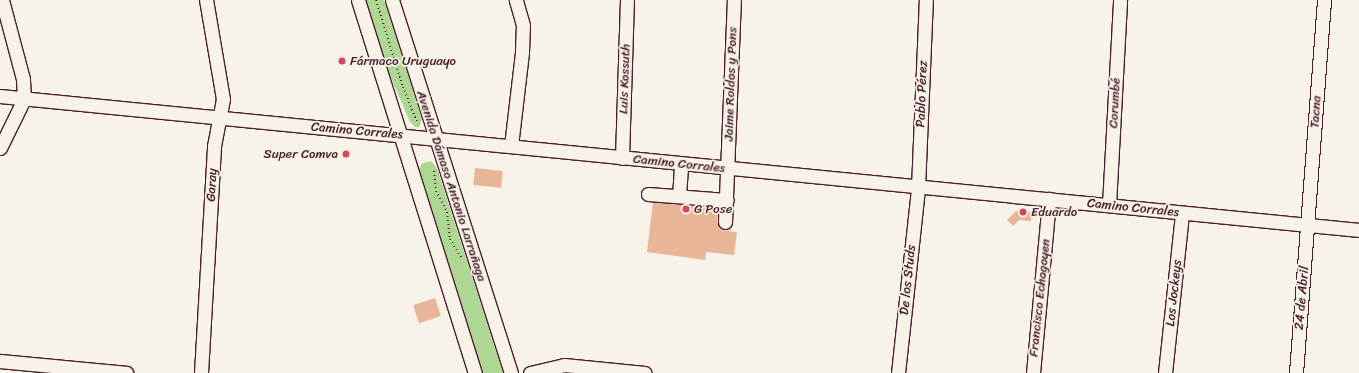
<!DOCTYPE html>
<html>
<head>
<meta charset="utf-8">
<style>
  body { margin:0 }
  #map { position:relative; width:1359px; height:373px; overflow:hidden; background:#f7f3e8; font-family:Sriracha,sans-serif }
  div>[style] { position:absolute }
  .green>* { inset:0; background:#aed794 }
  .building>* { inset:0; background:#e8b599; transform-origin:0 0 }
  .path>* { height:2px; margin-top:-1px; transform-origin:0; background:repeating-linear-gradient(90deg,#4a1f2b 0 1px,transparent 0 4px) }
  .roads { filter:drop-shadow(1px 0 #4a1f2b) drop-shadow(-1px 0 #4a1f2b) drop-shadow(0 1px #4a1f2b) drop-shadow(0 -1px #4a1f2b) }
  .minor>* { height:13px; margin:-6.5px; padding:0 6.5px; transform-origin:6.5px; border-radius:6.5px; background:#f7f3e8 }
  .dots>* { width:11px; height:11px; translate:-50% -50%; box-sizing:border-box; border:2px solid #f7f3e8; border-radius:50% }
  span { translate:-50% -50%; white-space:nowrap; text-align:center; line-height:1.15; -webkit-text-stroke:3.5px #f7f3e8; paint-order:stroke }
  .poi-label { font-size:13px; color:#4a1f2b }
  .left { translate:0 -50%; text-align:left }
  .right { translate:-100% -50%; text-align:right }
  .street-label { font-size:13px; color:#4a1f2b }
</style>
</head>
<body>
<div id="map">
  <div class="green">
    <i style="clip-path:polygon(365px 0,384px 0,422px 119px,419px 127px,415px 127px,410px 122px,389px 73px)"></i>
    <i style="clip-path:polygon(431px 161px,437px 168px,503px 373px,483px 373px,419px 168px,423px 163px)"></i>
  </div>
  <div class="building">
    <i style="left:475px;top:168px;width:28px;height:17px;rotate:6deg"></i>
    <i style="clip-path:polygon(653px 202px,718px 209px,717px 222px,720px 230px,737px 232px,734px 255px,706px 252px,705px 260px,647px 252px)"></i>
    <i style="clip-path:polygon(1016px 211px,1032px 212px,1031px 221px,1019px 220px,1013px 226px,1007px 220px)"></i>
    <i style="left:435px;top:298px;width:19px;height:23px;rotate:72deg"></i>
  </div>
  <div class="path">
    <i style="left:376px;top:0;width:91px;rotate:72.8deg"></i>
    <i style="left:403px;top:87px;width:40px;rotate:68deg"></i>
    <i style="left:434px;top:171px;width:20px;rotate:84deg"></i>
    <i style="left:436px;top:191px;width:24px;rotate:62deg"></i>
    <i style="left:447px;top:212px;width:27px;rotate:84deg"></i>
    <i style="left:450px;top:239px;width:23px;rotate:59deg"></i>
  </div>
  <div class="roads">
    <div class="minor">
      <i style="left:358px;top:0;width:391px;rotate:72.6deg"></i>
      <i style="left:392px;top:0;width:392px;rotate:72.3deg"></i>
      <i style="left:0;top:96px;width:1366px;rotate:5.63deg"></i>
      <i style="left:511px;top:146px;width:95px;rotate:-83.3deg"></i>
      <i style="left:522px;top:52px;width:27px;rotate:-88deg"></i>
      <i style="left:523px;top:25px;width:26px;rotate:-106deg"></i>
      <i style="left:0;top:148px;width:55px;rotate:-63.9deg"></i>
      <i style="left:24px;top:99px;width:20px;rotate:-93deg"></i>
      <i style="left:23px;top:79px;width:82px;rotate:-104.9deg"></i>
      <i style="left:622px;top:158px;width:158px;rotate:-88.2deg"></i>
      <i style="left:648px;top:194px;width:79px;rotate:4.3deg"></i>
      <i style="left:679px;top:196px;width:32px;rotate:-86deg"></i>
      <i style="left:1109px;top:205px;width:205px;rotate:-86.9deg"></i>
      <i style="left:725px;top:222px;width:222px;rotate:-87.7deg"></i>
      <i style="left:0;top:361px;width:127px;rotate:5.4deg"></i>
      <i style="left:201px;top:373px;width:227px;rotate:-86.7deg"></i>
      <i style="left:214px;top:146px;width:48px;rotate:-79.2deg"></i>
      <i style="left:223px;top:99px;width:100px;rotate:-99.7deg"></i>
      <i style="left:530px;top:373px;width:35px;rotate:-13deg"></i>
      <i style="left:564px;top:365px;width:81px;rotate:5.6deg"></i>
      <i style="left:898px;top:373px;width:186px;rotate:-83.8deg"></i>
      <i style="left:918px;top:188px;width:188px;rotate:-87.6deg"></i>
      <i style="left:1033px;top:373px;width:175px;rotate:-84.7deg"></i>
      <i style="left:1165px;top:373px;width:160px;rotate:-83.9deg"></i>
      <i style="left:1296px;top:373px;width:374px;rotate:-85.7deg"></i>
    </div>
  </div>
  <div class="dots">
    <i style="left:342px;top:61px;background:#d1495b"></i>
    <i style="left:346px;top:154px;background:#d1495b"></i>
    <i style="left:686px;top:209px;background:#d1495b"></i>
    <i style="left:1023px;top:212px;background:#d1495b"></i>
  </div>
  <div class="poi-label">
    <span class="left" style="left:350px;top:61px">Fármaco Uruguayo</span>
    <span class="right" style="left:338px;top:154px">Super Comva</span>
    <span class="left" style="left:694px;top:209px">G Pose</span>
    <span class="left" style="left:1031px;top:212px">Eduardo</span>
  </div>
  <div class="street-label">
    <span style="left:625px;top:79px;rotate:-88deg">Luis Kossuth</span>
    <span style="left:731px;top:84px;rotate:-88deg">Jaime Roldos y Pons</span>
    <span style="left:922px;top:94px;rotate:-88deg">Pablo Pérez</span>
    <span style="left:1115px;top:103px;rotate:-87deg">Corumbé</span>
    <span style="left:1316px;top:112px;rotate:-86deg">Tacna</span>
    <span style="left:357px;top:131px;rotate:5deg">Camino Corrales</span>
    <span style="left:679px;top:164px;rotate:6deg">Camino Corrales</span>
    <span style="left:212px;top:185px;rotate:-87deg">Garay</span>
    <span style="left:451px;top:186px;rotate:72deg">Avenida Dámaso Antonio Larrañaga</span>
    <span style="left:1133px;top:208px;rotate:6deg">Camino Corrales</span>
    <span style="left:908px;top:280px;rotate:-84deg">De los Studs</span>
    <span style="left:1174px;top:293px;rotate:-84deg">Los Jockeys</span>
    <span style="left:1040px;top:298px;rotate:-84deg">Francisco Echagoyen</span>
    <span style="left:1302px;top:298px;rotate:-85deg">24 de Abril</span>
  </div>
</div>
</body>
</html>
